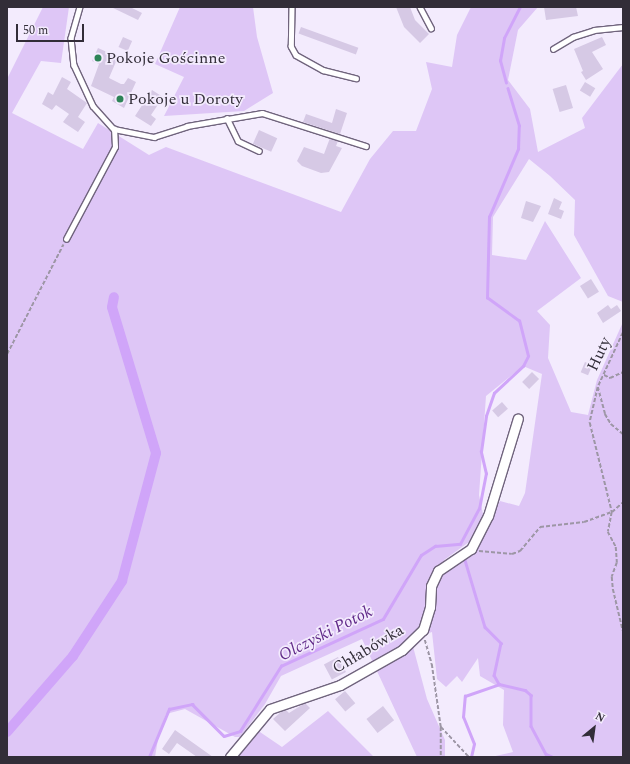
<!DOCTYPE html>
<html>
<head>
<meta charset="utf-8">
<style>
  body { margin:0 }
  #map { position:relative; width:630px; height:764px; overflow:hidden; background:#f3ebfd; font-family:Spectral,serif }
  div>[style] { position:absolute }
  .green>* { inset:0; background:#dec6f6 }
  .stream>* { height:2.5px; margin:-1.25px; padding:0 1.25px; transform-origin:1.25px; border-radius:1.25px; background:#d0a5f9 }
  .canal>* { height:10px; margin:-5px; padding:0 5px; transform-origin:5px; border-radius:5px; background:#d0a5f9 }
  .building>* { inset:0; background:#d6c9e5; transform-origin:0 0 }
  .path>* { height:1.5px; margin-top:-0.75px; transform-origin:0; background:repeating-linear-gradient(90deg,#9d96a5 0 4px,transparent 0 6px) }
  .roads { filter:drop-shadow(1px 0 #70647d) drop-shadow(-1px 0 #70647d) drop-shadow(0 1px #70647d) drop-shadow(0 -1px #70647d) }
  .lane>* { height:4.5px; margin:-2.25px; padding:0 2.25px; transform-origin:2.25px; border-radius:2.25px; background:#fff }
  .street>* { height:9px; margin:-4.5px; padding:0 4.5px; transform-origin:4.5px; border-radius:4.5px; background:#fff }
  .dots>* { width:11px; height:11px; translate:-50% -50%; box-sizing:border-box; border:2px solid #f3ebfd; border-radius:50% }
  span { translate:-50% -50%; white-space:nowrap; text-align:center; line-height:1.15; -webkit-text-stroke:3.5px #f3ebfd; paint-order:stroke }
  .poi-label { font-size:16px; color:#322d38 }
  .left { translate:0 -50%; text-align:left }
  .street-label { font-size:16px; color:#322d38 }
  .water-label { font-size:17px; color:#612a89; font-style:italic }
  .frame { position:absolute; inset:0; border:8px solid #322d38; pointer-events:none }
  .north { position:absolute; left:574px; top:708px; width:40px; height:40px; -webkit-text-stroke:3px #f3ebfd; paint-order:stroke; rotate:29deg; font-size:11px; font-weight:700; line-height:16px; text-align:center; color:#322d38 }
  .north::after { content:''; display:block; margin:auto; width:14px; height:18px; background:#322d38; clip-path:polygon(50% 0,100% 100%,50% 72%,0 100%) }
  .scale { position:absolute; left:16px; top:24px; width:68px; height:18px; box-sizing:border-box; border:2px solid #322d38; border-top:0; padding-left:5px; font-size:12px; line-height:14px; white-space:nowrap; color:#322d38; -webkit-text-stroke:3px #f3ebfd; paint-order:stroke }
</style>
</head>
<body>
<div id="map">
  <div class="green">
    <i style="clip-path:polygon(evenodd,43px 7px,69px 7px,61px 63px,41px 61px,12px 113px,83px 149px,98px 123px,149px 155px,166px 147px,341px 212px,370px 159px,393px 131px,416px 131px,432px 89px,426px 62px,452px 67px,457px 35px,471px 7px,538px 7px,518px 30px,508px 80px,530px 109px,538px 152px,585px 128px,582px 118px,623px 64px,623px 302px,608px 296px,574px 235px,575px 200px,550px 176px,529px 159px,493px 217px,492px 255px,526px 260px,545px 221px,581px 278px,537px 311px,550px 325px,548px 358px,571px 412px,588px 415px,597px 380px,623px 322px,623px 757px,491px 757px,513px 752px,503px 725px,504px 690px,480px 676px,478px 658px,462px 682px,457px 676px,446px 687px,437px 679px,432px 632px,411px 639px,427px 699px,445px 740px,445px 757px,417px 757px,362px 639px,281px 676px,265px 704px,240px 737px,235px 737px,185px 709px,166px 714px,159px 733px,155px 757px,7px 757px,7px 79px,43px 7px,523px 366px,542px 374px,525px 493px,519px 506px,500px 501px,473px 551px,442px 575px,444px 560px,469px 542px,484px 519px,479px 495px,486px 396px,523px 366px)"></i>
    <i style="clip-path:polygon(180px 7px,253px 7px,257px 37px,273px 93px,244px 111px,164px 116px,184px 77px,155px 64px)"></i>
    <i style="clip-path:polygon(328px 711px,374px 757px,232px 757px,257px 730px,282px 747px)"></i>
  </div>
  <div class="stream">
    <i style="left:506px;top:83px;width:23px;rotate:-105deg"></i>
    <i style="left:500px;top:61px;width:23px;rotate:-80deg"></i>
    <i style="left:504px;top:38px;width:35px;rotate:-63deg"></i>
    <i style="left:465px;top:560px;width:70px;rotate:73.4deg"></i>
    <i style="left:485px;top:627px;width:23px;rotate:45deg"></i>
    <i style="left:501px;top:643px;width:33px;rotate:102deg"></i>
    <i style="left:494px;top:675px;width:10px;rotate:61deg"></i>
    <i style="left:499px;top:684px;width:27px;rotate:13deg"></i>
    <i style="left:525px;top:690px;width:8px;rotate:40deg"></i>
    <i style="left:531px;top:695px;width:31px;rotate:90deg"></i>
    <i style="left:531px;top:726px;width:32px;rotate:62deg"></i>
    <i style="left:546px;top:754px;width:8px;rotate:23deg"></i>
    <i style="left:149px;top:757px;width:52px;rotate:-67.4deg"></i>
    <i style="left:169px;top:709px;width:24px;rotate:-12deg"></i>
    <i style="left:192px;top:704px;width:45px;rotate:45deg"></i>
    <i style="left:224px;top:736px;width:17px;rotate:-17deg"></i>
    <i style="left:240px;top:731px;width:77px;rotate:-57.8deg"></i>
    <i style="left:281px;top:666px;width:112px;rotate:-24.7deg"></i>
    <i style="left:383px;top:619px;width:74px;rotate:-59.3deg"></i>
    <i style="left:421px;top:555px;width:17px;rotate:-33deg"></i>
    <i style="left:435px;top:546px;width:25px;rotate:-5deg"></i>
    <i style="left:460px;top:544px;width:40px;rotate:-62deg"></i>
    <i style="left:479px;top:509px;width:36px;rotate:-79deg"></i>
    <i style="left:486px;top:474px;width:23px;rotate:-103deg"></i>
    <i style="left:481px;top:452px;width:36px;rotate:-82deg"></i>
    <i style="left:486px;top:416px;width:24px;rotate:-71deg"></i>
    <i style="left:494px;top:393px;width:40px;rotate:-43deg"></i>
    <i style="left:523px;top:366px;width:11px;rotate:-63deg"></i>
    <i style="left:528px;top:356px;width:36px;rotate:-104deg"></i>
    <i style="left:519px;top:321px;width:39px;rotate:-144deg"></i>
    <i style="left:487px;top:298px;width:81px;rotate:-88.6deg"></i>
    <i style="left:489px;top:217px;width:74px;rotate:-66.9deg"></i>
    <i style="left:518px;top:149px;width:23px;rotate:-88deg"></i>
    <i style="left:519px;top:126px;width:39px;rotate:-107deg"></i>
    <i style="left:471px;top:757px;width:13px;rotate:-77deg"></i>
    <i style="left:474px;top:744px;width:29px;rotate:-112deg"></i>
    <i style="left:463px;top:717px;width:21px;rotate:-85deg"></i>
    <i style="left:465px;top:696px;width:36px;rotate:-19deg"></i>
  </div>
  <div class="canal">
    <i style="left:7px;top:732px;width:101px;rotate:-49deg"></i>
    <i style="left:73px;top:656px;width:90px;rotate:-56.8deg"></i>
    <i style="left:122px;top:581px;width:132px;rotate:-75.1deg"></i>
    <i style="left:156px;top:453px;width:152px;rotate:-106.8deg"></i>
    <i style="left:112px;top:307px;width:10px;rotate:-79deg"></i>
  </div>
  <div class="building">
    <i style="clip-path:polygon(111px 7px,130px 7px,142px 13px,138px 20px)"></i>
    <i style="clip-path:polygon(396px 7px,410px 7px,415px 20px,429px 34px,420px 43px,404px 27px)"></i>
    <i style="clip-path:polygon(544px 7px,576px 7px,578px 16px,546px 20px)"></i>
    <i style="left:301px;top:27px;width:61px;height:7px;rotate:20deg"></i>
    <i style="left:123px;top:37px;width:10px;height:11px;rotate:24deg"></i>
    <i style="clip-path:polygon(602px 37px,606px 45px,592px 52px,603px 69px,586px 80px,581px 72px,583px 71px,574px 49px)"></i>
    <i style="clip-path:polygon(98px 48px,118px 57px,109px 78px,121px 84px,124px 84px,128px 78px,136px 82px,124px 108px,112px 101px,114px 97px,91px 86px,99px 64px,92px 61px)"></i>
    <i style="clip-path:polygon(62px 77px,71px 82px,67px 89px,87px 103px,78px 117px,85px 122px,78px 132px,63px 122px,69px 114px,56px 105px,52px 110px,42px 104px,48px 92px,53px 95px)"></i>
    <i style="left:585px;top:82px;width:12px;height:10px;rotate:31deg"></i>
    <i style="left:566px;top:85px;width:24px;height:14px;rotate:73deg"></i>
    <i style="clip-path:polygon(152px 90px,163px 97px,151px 115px,156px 119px,151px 126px,135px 116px)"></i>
    <i style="clip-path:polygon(336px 109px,347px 113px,340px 134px,303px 122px,306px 114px,332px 123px)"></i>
    <i style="left:259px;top:130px;width:20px;height:15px;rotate:24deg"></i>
    <i style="clip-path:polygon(330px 138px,338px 141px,336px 146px,342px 148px,329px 172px,321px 173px,302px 166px,297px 161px,304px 147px,324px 154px)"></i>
    <i style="clip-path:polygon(554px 198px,562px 202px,559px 209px,564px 211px,561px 219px,548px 214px)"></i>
    <i style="clip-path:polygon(526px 201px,541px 206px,533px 222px,521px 218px)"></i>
    <i style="left:591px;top:279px;width:15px;height:13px;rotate:58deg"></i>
    <i style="clip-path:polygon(608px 305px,611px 309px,617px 305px,621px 311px,603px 323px,597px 313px)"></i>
    <i style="left:585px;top:362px;width:8px;height:11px;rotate:23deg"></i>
    <i style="left:532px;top:372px;width:10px;height:14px;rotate:45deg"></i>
    <i style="left:502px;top:402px;width:9px;height:13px;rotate:49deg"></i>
    <i style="left:338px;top:657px;width:17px;height:16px;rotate:62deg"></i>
    <i style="left:345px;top:691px;width:16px;height:13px;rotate:50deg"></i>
    <i style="clip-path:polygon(305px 703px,310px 708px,285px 731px,273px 719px,282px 711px,286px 710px,289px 713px)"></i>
    <i style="left:383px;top:706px;width:18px;height:21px;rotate:52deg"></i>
    <i style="clip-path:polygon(175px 730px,213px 757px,197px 757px,177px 743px,169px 754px,162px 749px)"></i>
  </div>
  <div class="path">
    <i style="left:623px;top:333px;width:60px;rotate:114.8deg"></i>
    <i style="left:598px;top:387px;width:37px;rotate:103deg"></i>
    <i style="left:590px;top:423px;width:92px;rotate:76.1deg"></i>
    <i style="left:612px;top:512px;width:20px;rotate:101deg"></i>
    <i style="left:608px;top:532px;width:17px;rotate:62deg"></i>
    <i style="left:616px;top:547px;width:16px;rotate:86deg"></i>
    <i style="left:617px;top:563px;width:15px;rotate:110deg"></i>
    <i style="left:612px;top:577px;width:12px;rotate:85deg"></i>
    <i style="left:613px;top:589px;width:43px;rotate:76.6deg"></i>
    <i style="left:7px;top:354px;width:123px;rotate:-62.8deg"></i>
    <i style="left:604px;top:375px;width:7px;rotate:27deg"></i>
    <i style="left:610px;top:378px;width:14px;rotate:-25deg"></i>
    <i style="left:598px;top:387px;width:28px;rotate:75deg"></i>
    <i style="left:605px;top:414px;width:12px;rotate:59deg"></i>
    <i style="left:611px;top:424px;width:16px;rotate:40deg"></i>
    <i style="left:479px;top:551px;width:33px;rotate:5deg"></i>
    <i style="left:512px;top:554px;width:9px;rotate:-21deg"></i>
    <i style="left:520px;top:551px;width:31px;rotate:-50deg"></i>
    <i style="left:540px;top:527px;width:44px;rotate:-6.5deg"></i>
    <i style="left:584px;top:522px;width:30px;rotate:-20deg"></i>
    <i style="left:612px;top:512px;width:15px;rotate:-42deg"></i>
    <i style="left:425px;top:640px;width:25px;rotate:74deg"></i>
    <i style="left:432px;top:664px;width:64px;rotate:81.9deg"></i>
    <i style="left:441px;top:727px;width:30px;rotate:90deg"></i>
    <i style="left:441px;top:727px;width:41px;rotate:47deg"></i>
  </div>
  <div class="roads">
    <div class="lane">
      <i style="left:80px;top:7px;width:32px;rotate:106deg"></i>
      <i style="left:71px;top:38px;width:27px;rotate:84deg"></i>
      <i style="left:74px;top:65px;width:45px;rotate:65.1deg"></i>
      <i style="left:93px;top:106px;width:31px;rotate:48deg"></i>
      <i style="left:114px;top:129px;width:41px;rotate:11.3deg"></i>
      <i style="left:154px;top:137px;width:35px;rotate:-18deg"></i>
      <i style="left:187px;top:126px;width:76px;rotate:-9.8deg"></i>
      <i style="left:262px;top:113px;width:109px;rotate:17.6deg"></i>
      <i style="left:292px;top:7px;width:39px;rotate:91deg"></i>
      <i style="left:291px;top:46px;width:10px;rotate:61deg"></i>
      <i style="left:296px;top:55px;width:31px;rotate:29deg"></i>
      <i style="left:323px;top:70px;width:34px;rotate:14deg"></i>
      <i style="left:420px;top:7px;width:24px;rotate:62deg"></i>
      <i style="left:553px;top:49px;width:23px;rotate:-31deg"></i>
      <i style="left:573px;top:37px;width:22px;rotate:-18deg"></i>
      <i style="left:594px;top:30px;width:29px;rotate:-6deg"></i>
      <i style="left:227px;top:118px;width:25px;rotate:64deg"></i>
      <i style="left:238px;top:141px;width:23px;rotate:25deg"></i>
      <i style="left:66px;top:239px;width:104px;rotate:-62deg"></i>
      <i style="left:115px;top:147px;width:18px;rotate:-93deg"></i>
    </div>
    <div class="street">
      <i style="left:230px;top:757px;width:62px;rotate:-50.2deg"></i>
      <i style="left:270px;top:709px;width:74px;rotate:-18.9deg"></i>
      <i style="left:340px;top:685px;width:71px;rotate:-29.4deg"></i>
      <i style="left:402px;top:650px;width:29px;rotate:-44deg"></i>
      <i style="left:423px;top:630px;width:24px;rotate:-73deg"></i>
      <i style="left:430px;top:607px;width:21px;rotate:-87deg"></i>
      <i style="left:431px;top:586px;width:17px;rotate:-65deg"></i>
      <i style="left:438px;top:571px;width:40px;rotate:-34deg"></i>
      <i style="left:471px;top:549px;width:37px;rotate:-63deg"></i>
      <i style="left:488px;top:516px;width:102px;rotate:-73deg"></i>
    </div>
  </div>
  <div class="dots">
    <i style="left:98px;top:58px;background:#2d8357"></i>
    <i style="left:120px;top:99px;background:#2d8357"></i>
  </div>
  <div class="poi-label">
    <span class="left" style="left:106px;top:58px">Pokoje Gościnne</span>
    <span class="left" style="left:128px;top:99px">Pokoje u Doroty</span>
  </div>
  <div class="street-label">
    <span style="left:599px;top:354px;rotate:-65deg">Huty</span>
    <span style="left:368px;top:649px;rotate:-31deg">Chłabówka</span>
  </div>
  <div class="water-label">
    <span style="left:326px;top:634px;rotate:-27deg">Olczyski Potok</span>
  </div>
  <div class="frame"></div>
  <div class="north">N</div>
  <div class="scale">50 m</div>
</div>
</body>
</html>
